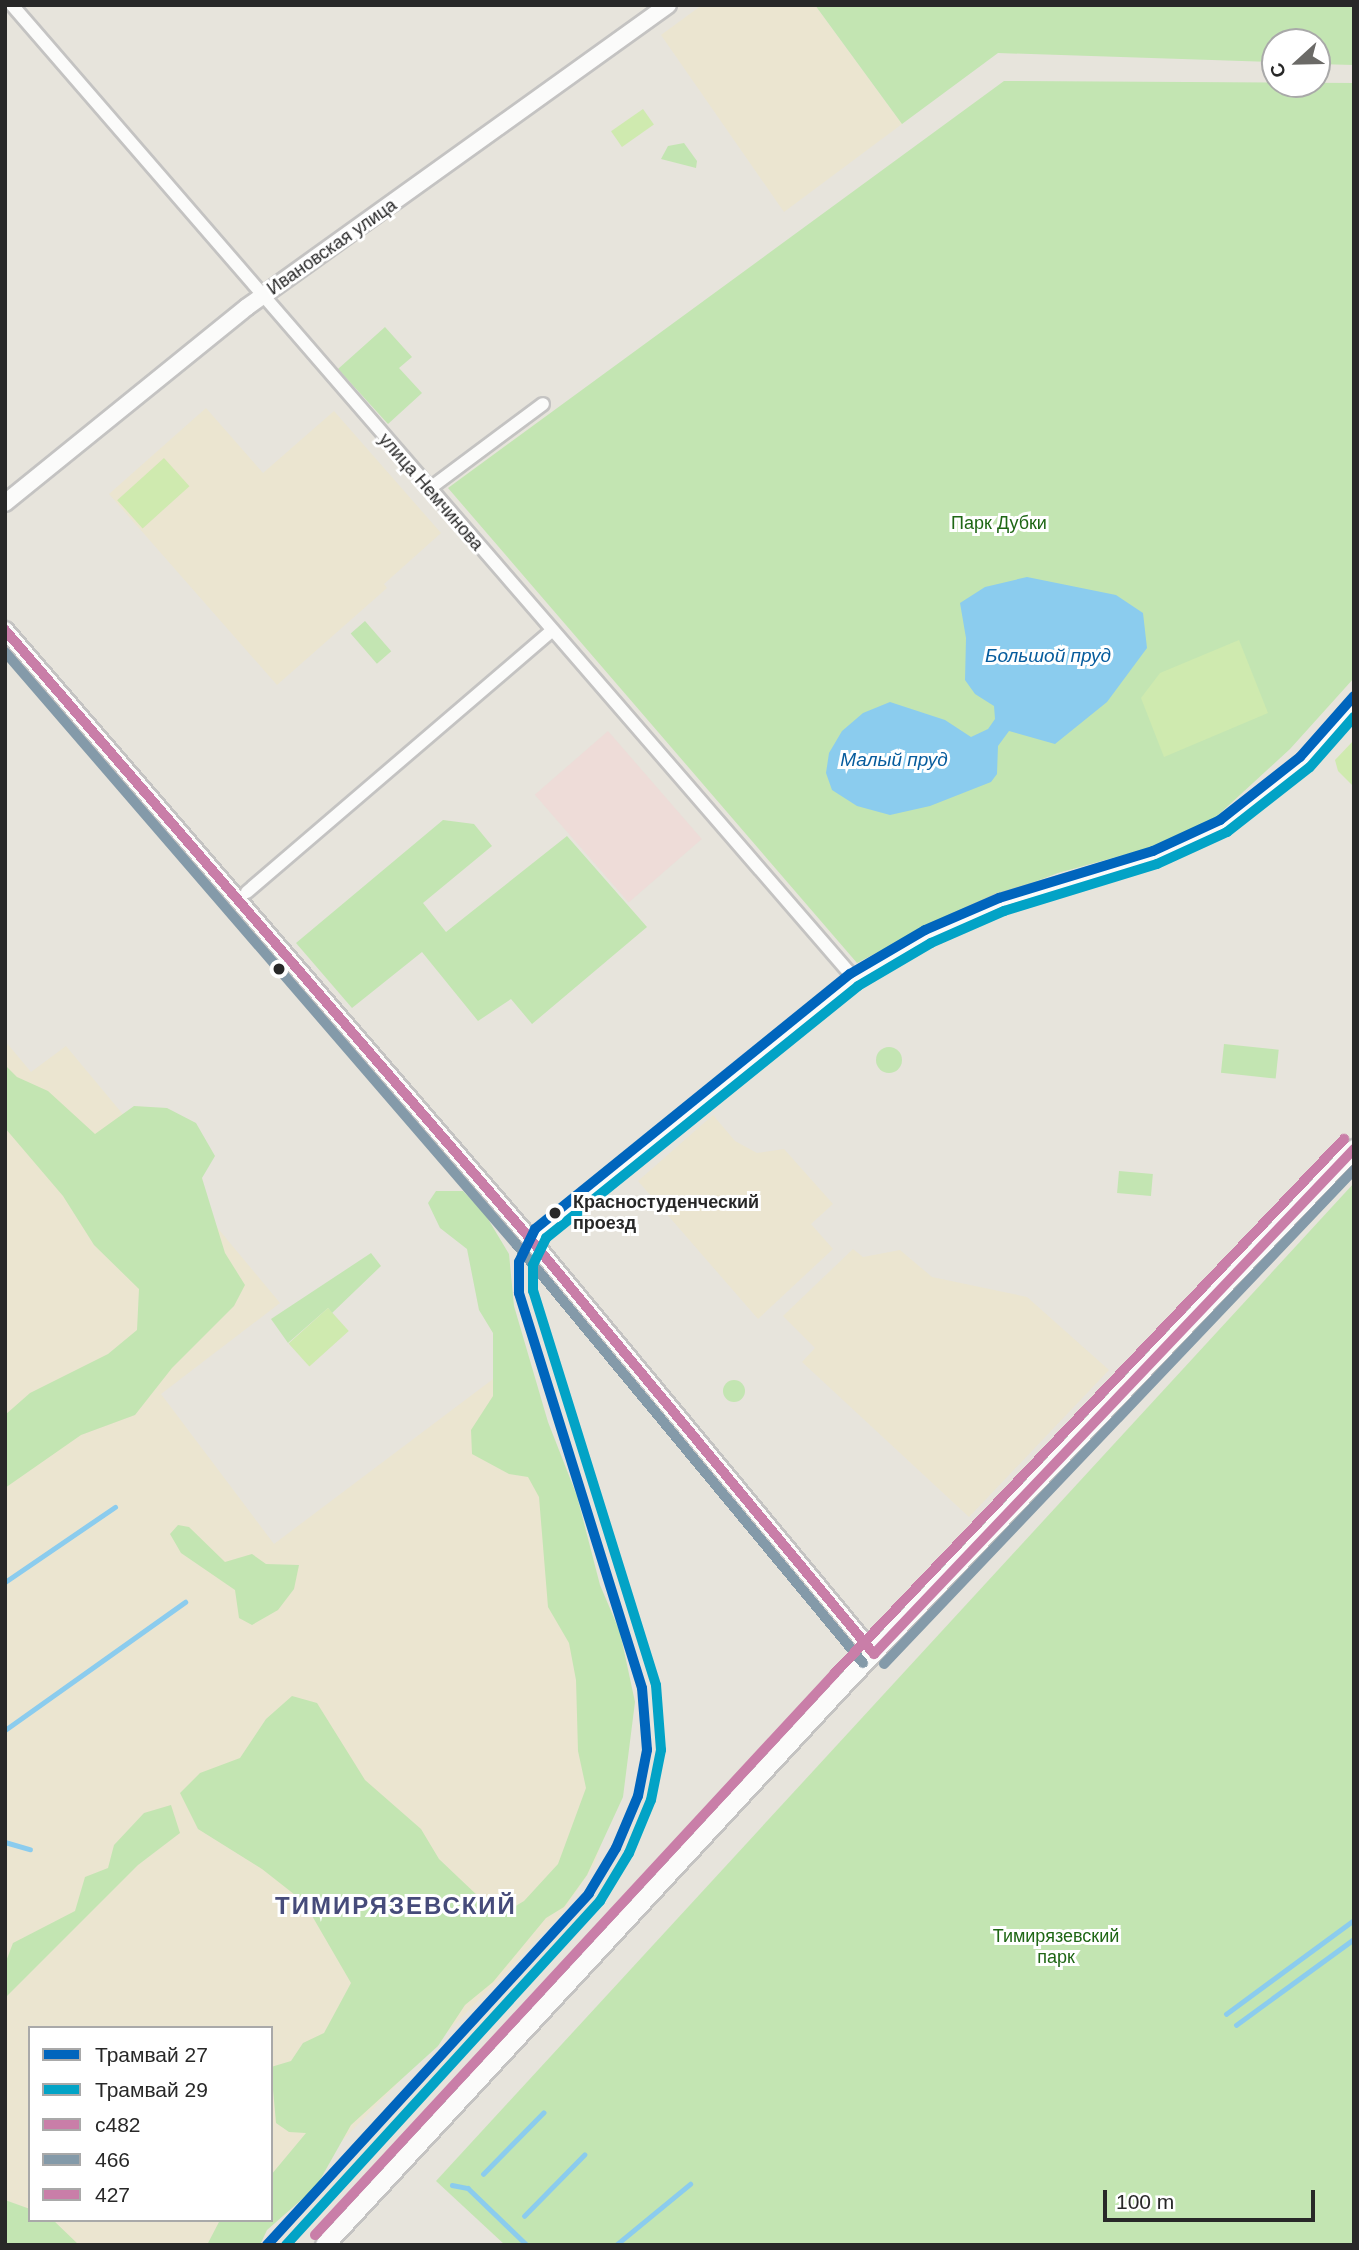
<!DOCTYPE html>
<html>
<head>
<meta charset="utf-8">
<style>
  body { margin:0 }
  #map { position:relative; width:1359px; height:2250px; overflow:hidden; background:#e7e4dc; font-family:Arial,sans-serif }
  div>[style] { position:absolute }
  .education>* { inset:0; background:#ebe5d0 }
  .medical>* { inset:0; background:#eedcd8; transform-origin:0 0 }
  .green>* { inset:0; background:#c3e5b2; transform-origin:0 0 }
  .round { border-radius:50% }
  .pitch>* { inset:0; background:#cfeaaf; transform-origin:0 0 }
  .water>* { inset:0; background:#8bccee }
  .stream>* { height:4.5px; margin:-2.25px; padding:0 2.25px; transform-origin:2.25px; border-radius:2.25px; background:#8bccee }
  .roads { filter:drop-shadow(2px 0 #c4c3c2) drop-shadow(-2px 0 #c4c3c2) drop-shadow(0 2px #c4c3c2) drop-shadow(0 -2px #c4c3c2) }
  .minor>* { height:12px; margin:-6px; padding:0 6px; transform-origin:6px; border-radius:6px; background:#fbfbfa }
  .tertiary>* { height:16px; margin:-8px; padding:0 8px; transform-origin:8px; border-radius:8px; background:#fbfbfa }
  .secondary>* { height:18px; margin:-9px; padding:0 9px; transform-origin:9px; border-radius:9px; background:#fbfbfa }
  .bus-1>* { height:10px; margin:-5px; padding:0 5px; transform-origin:5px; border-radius:5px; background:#c97ea8 }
  .bus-2>* { height:10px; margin:-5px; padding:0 5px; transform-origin:5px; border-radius:5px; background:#849aa9 }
  .bus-3>* { height:10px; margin:-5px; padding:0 5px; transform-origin:5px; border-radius:5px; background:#c97ea8 }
  .tram-1>* { height:10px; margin:-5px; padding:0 5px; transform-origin:5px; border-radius:5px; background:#0065bd }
  .tram-2>* { height:10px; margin:-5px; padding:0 5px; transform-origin:5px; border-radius:5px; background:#02a3c6 }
  .dots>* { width:19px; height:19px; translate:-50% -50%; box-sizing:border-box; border:4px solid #fff; border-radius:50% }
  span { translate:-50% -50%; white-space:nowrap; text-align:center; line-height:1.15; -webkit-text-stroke:6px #fff; paint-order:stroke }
  .street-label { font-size:18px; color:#282828 }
  .park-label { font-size:18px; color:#1f6715 }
  .stop-label { font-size:18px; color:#282828; font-weight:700 }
  .left { translate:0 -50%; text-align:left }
  .water-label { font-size:19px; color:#065c9d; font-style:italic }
  .district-label { font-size:24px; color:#464b7a; font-weight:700; letter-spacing:2px }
  .frame { position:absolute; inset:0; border:7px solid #282828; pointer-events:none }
  .legend { position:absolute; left:28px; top:2026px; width:245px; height:196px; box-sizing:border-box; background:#fff; border:2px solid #a9a9a9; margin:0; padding:9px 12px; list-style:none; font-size:21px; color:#282828 }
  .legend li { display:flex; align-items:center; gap:14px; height:35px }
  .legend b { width:35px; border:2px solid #a9a9a9 }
  .north { position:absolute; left:1261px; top:28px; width:70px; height:70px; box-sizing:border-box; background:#fff; border:2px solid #a9a9a9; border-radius:50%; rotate:248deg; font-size:19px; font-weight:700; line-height:28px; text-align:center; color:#282828 }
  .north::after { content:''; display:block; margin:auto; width:24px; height:32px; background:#6b6a67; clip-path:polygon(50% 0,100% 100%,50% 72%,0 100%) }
  .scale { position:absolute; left:1103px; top:2190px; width:212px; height:32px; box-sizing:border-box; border:4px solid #282828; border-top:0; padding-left:9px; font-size:21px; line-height:24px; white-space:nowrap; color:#282828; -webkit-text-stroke:5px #fff; paint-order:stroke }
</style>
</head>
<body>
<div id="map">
  <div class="education">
    <i style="clip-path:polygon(702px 5px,815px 5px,902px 124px,784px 212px,661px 35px)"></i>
    <i style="clip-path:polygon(206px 408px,263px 473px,334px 411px,441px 533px,384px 584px,387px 588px,277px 685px,109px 494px)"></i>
    <i style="clip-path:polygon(5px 1041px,31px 1072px,66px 1046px,280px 1303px,161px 1394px,274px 1544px,521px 1358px,617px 1798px,594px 1865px,560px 1916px,271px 2214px,271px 2028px,30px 2028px,30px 2220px,265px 2220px,242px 2245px,5px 2245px)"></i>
    <i style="clip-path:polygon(713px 1115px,735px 1141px,757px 1153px,784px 1149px,833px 1204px,811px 1224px,833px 1249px,758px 1319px,638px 1181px)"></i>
    <i style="clip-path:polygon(853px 1249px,863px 1257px,900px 1250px,932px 1277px,1027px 1297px,1109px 1370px,969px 1517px,802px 1362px,815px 1348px,783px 1316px)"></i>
  </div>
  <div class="medical">
    <i style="left:608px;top:731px;width:143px;height:97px;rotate:49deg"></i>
  </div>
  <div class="green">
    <i style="clip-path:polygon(815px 5px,1354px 5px,1354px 65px,1317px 64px,1317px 42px,1275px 42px,1275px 62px,998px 53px,902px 124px)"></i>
    <i style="clip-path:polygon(1004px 81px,1354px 83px,1354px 678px,1290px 749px,1216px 817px,1149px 848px,1058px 873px,955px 912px,857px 963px,448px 488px)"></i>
    <i style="clip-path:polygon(684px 143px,697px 161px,696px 168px,661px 159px,668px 146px)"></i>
    <i style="clip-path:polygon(385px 327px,412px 357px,399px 368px,422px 393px,388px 424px,338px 369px)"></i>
    <i style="left:365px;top:621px;width:40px;height:19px;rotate:49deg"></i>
    <i style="clip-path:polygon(443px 820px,474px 824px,492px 846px,423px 903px,446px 932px,567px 836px,647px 927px,532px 1024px,511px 999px,478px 1021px,422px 952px,352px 1008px,296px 943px)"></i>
    <i style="left:1224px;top:1044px;width:55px;height:29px;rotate:6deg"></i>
    <i class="round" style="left:876px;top:1047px;width:26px;height:26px"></i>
    <i style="clip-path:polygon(5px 1065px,17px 1077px,48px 1091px,95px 1134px,134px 1106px,167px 1108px,196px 1123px,215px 1156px,202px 1178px,225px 1253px,245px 1285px,234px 1306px,172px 1368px,135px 1415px,81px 1435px,5px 1488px,5px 1415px,30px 1393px,108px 1354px,137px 1330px,139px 1289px,94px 1245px,63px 1196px,5px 1128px)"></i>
    <i style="left:1119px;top:1171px;width:34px;height:22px;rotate:5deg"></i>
    <i style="clip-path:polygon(1354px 1183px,1354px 2245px,505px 2245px,436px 2181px)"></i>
    <i style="clip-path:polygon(436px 1191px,463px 1191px,485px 1214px,509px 1254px,514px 1306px,548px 1422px,577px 1496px,600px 1585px,620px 1632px,635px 1702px,623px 1797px,587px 1875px,564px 1907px,546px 1918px,493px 1982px,465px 2005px,438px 2046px,351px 2125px,316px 2187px,267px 2230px,260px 2245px,207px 2245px,220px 2220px,271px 2220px,271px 2175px,306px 2133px,289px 2132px,276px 2123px,271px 2067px,291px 2061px,303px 2043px,324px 2033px,351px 1983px,304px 1902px,262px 1869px,198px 1829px,180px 1793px,200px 1773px,240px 1758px,266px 1719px,292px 1696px,317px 1703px,365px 1780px,421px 1829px,439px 1859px,499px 1916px,524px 1901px,558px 1864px,586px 1788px,578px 1751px,576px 1680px,569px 1643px,548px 1607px,539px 1497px,528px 1477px,509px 1474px,472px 1454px,471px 1430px,493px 1396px,493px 1333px,479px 1310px,467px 1249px,440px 1228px,428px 1203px)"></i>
    <i style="clip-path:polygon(371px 1253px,381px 1266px,332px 1313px,328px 1308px,288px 1343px,271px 1319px)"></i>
    <i class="round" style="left:723px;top:1380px;width:22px;height:22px"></i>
    <i style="clip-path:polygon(178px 1525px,189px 1527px,225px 1562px,252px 1554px,266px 1564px,299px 1565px,294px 1589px,278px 1610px,252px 1625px,239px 1618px,235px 1590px,181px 1553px,170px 1534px)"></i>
    <i style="clip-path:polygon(171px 1805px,180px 1833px,138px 1865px,5px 1998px,5px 1964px,13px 1943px,75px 1911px,85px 1877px,108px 1868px,114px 1845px,144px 1813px)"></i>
    <i style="clip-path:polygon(5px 2200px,30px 2209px,30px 2220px,53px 2220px,79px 2245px,5px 2245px)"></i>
  </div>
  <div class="pitch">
    <i style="left:643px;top:109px;width:19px;height:39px;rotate:55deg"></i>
    <i style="left:164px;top:458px;width:38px;height:63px;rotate:48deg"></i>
    <i style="clip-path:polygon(1239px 640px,1268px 713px,1164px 757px,1141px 698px,1160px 673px)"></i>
    <i style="clip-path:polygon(1354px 740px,1354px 787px,1338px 771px,1335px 760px)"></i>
    <i style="left:328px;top:1308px;width:31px;height:53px;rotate:48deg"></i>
  </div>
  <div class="water">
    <i style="clip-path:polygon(1027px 577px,1116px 595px,1143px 613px,1147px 648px,1107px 702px,1055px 744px,1009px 731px,998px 746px,997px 774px,991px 782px,930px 806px,890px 815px,857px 806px,832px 790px,826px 773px,829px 753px,842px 731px,863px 713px,890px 702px,945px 720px,971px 737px,988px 729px,995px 719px,994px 706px,975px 694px,965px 680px,966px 638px,960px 603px,985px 587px)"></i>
  </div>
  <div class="stream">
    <i style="left:5px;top:1582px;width:133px;rotate:-34.3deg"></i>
    <i style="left:5px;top:1730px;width:221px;rotate:-35.4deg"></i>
    <i style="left:5px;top:1842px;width:26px;rotate:16deg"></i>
    <i style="left:1226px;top:2014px;width:159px;rotate:-36.3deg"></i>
    <i style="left:1236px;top:2025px;width:146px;rotate:-36.1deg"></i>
    <i style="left:483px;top:2174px;width:86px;rotate:-45.5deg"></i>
    <i style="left:452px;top:2185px;width:16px;rotate:11deg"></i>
    <i style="left:468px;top:2188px;width:82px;rotate:44deg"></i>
    <i style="left:524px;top:2216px;width:86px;rotate:-45.5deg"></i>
    <i style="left:616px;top:2245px;width:96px;rotate:-39.5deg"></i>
  </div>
  <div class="roads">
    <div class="minor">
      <i style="left:12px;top:5px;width:1285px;rotate:49.13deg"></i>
      <i style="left:429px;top:489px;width:142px;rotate:-36.7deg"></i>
      <i style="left:247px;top:892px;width:401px;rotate:-40.6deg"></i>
      <i style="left:532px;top:1242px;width:416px;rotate:-39.5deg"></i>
      <i style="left:853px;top:977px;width:86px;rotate:-30.2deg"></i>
      <i style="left:927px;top:934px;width:80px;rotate:-24.3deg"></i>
      <i style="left:1000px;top:901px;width:161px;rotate:-16.6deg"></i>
      <i style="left:1154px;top:855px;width:75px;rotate:-24.5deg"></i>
      <i style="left:1222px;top:824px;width:103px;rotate:-38.3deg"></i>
      <i style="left:1303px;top:760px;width:76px;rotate:-48.2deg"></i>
    </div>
    <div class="tertiary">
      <i style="left:5px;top:503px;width:311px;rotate:-39deg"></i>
      <i style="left:247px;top:307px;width:518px;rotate:-35.65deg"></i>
      <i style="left:5px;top:630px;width:799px;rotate:49.21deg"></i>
      <i style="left:527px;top:1235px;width:544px;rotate:50.37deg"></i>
    </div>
    <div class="secondary">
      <i style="left:325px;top:2245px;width:766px;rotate:-47.22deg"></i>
      <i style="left:845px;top:1683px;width:738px;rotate:-46.37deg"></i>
    </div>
  </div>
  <div class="bus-1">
    <i style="left:5px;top:630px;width:799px;rotate:49.21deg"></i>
    <i style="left:527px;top:1235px;width:544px;rotate:50.37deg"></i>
    <i style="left:874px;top:1654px;width:697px;rotate:-46.45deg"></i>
  </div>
  <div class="bus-2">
    <i style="left:5px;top:652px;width:782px;rotate:49.2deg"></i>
    <i style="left:516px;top:1244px;width:544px;rotate:50.37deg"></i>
    <i style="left:884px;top:1664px;width:682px;rotate:-46.43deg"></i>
  </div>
  <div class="bus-3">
    <i style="left:315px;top:2235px;width:766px;rotate:-47.22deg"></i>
    <i style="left:835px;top:1673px;width:738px;rotate:-46.37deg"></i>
  </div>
  <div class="tram-1">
    <i style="left:267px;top:2245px;width:477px;rotate:-47.5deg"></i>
    <i style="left:589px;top:1893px;width:52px;rotate:-59deg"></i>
    <i style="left:616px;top:1848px;width:56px;rotate:-67.1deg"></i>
    <i style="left:638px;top:1796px;width:47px;rotate:-78.9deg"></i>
    <i style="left:647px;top:1750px;width:62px;rotate:-94.6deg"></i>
    <i style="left:642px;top:1688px;width:414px;rotate:-107.3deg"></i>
    <i style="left:519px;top:1293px;width:31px;rotate:-90deg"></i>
    <i style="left:519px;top:1262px;width:37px;rotate:-64deg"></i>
    <i style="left:535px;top:1229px;width:405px;rotate:-39deg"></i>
    <i style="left:850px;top:974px;width:87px;rotate:-30.4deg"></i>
    <i style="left:925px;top:930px;width:81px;rotate:-23.4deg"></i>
    <i style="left:999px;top:898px;width:161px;rotate:-17deg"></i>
    <i style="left:1153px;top:851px;width:74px;rotate:-24.8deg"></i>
    <i style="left:1220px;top:820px;width:102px;rotate:-38.2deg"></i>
    <i style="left:1300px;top:757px;width:81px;rotate:-48.5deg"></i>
  </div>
  <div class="tram-2">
    <i style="left:286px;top:2245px;width:466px;rotate:-47.6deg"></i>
    <i style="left:600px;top:1901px;width:56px;rotate:-58.9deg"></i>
    <i style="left:629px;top:1853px;width:57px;rotate:-67.5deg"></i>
    <i style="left:651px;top:1800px;width:51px;rotate:-78.7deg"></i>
    <i style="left:661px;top:1750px;width:65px;rotate:-94.4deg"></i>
    <i style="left:656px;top:1685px;width:413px;rotate:-107.3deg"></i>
    <i style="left:533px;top:1291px;width:26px;rotate:-90deg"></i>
    <i style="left:533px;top:1265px;width:30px;rotate:-64deg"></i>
    <i style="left:546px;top:1238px;width:401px;rotate:-38.9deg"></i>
    <i style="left:858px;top:986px;width:85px;rotate:-30.5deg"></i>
    <i style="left:931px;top:943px;width:80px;rotate:-23.7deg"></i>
    <i style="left:1004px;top:911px;width:160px;rotate:-17.1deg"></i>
    <i style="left:1157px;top:864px;width:77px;rotate:-24.6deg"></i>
    <i style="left:1227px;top:832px;width:105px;rotate:-38.1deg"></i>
    <i style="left:1310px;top:767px;width:67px;rotate:-48.7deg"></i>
  </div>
  <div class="dots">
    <i style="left:279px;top:969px;background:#282828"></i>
    <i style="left:555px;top:1213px;background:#282828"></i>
  </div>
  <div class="street-label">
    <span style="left:332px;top:247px;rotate:-35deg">Ивановская улица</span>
    <span style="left:431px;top:492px;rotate:49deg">улица Немчинова</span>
  </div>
  <div class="park-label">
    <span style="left:999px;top:523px">Парк Дубки</span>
    <span style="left:1056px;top:1947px">Тимирязевский<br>парк</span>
  </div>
  <div class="stop-label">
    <span class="left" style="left:573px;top:1213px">Красностуденческий<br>проезд</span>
  </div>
  <div class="water-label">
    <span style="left:1048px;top:656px">Большой пруд</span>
    <span style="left:894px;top:760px">Малый пруд</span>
  </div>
  <div class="district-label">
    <span style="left:396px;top:1906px">ТИМИРЯЗЕВСКИЙ</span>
  </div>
  <div class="frame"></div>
  <ul class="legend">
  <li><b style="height:9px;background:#0065bd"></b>Трамвай 27</li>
  <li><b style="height:9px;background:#02a3c6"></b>Трамвай 29</li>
  <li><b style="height:9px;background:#c97ea8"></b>с482</li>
  <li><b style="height:9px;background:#849aa9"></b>466</li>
  <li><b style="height:9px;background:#c97ea8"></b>427</li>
  </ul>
  <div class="north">С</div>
  <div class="scale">100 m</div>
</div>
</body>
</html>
